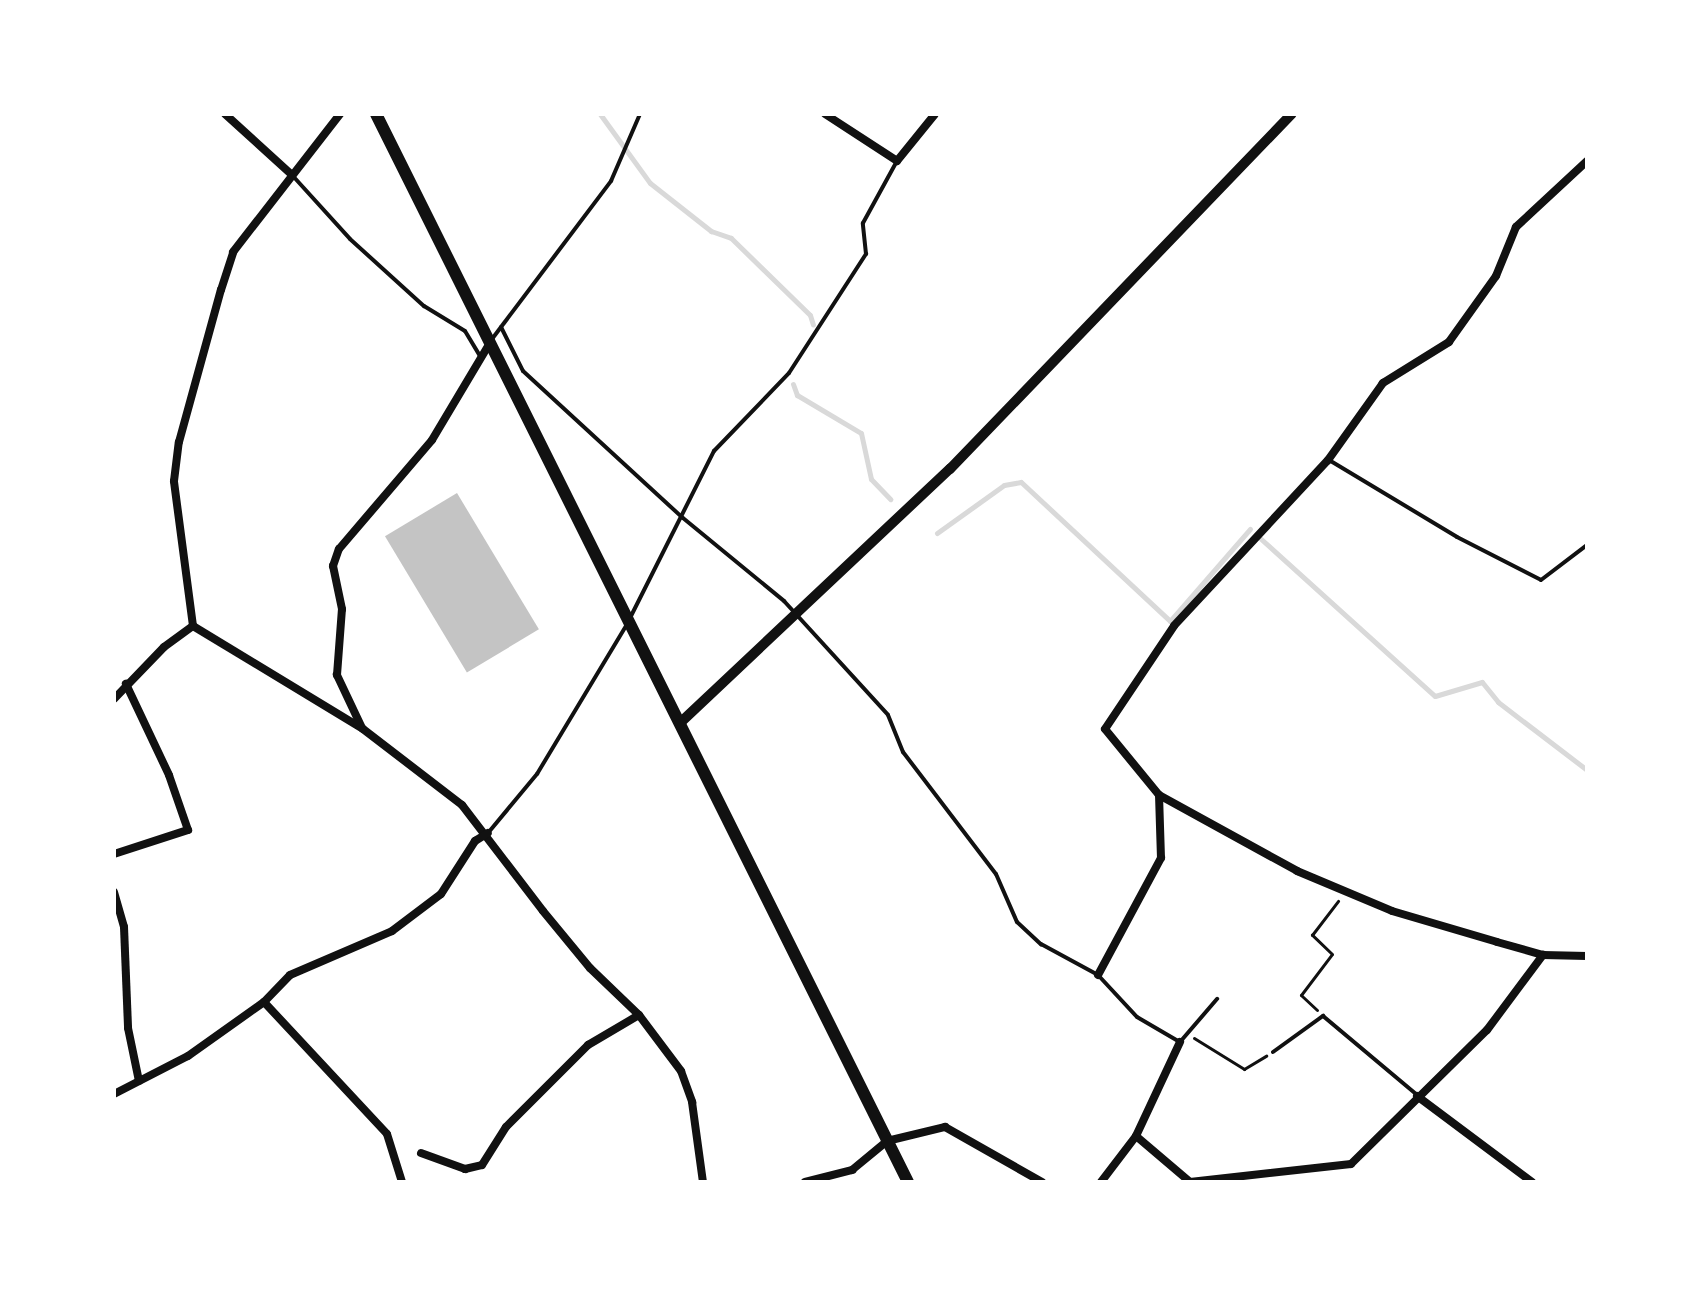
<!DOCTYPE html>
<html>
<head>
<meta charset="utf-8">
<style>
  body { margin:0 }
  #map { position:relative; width:1701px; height:1296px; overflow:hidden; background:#fff; font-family:"Alegreya Sans",sans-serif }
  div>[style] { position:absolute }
  .stream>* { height:5px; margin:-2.5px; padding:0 2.5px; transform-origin:2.5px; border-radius:2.5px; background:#d9d9d9 }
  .building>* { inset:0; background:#c4c4c4; transform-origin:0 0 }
  .path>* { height:3px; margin:-1.5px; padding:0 1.5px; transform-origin:1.5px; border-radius:1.5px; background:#111 }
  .service>* { height:4px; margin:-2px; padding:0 2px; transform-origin:2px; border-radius:2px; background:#111 }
  .minor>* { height:8px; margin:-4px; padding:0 4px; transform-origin:4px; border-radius:4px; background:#111 }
  .tertiary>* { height:10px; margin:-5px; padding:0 5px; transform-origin:5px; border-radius:5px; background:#111 }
  .trunk>* { height:12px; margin:-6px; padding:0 6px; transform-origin:6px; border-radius:6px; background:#111 }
  span { translate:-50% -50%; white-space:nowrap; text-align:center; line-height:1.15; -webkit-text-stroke:6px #fff; paint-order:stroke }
  .frame { position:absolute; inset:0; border:116px solid #fff; pointer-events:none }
</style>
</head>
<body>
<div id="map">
  <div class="stream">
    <i style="left:600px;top:114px;width:85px;rotate:54.1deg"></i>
    <i style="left:650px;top:183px;width:78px;rotate:38.2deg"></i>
    <i style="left:711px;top:231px;width:21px;rotate:19deg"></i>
    <i style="left:731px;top:238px;width:110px;rotate:44.3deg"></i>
    <i style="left:810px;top:315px;width:10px;rotate:73deg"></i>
    <i style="left:793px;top:384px;width:12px;rotate:70deg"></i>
    <i style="left:797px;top:395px;width:74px;rotate:30.7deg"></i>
    <i style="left:861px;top:433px;width:47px;rotate:77.7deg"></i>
    <i style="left:871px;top:479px;width:28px;rotate:46deg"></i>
    <i style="left:937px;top:533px;width:82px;rotate:-35.6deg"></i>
    <i style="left:1004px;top:485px;width:17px;rotate:-10deg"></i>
    <i style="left:1021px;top:482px;width:204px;rotate:43deg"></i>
    <i style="left:1170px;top:621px;width:122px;rotate:-49deg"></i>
    <i style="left:1261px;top:539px;width:234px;rotate:42.1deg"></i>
    <i style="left:1435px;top:696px;width:49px;rotate:-16.6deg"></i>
    <i style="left:1482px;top:682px;width:26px;rotate:51deg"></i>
    <i style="left:1498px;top:702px;width:112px;rotate:37.4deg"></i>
  </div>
  <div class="building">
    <i style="left:457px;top:493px;width:159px;height:84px;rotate:59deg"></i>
  </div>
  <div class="path">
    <i style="left:1317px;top:1010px;width:22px;rotate:-137deg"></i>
    <i style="left:1301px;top:995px;width:51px;rotate:-52.9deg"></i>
    <i style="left:1332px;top:954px;width:28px;rotate:-136deg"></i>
    <i style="left:1312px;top:935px;width:43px;rotate:-52.6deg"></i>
    <i style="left:1194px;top:1038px;width:59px;rotate:31.8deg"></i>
    <i style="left:1244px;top:1069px;width:26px;rotate:-31deg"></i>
  </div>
  <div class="service">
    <i style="left:292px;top:175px;width:86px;rotate:47.8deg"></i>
    <i style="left:350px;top:239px;width:100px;rotate:42.2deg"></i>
    <i style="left:424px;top:306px;width:48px;rotate:31.4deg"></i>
    <i style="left:465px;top:331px;width:29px;rotate:59deg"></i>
    <i style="left:501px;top:327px;width:49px;rotate:63.4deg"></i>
    <i style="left:523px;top:371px;width:217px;rotate:42.6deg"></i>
    <i style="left:683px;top:518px;width:131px;rotate:39.4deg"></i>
    <i style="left:784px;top:601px;width:154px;rotate:47.6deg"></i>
    <i style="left:888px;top:715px;width:40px;rotate:68deg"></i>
    <i style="left:903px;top:752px;width:153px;rotate:52.7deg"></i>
    <i style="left:996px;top:874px;width:52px;rotate:66.4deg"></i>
    <i style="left:1017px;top:922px;width:33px;rotate:43deg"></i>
    <i style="left:1041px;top:944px;width:65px;rotate:28.5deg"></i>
    <i style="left:1098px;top:975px;width:57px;rotate:47.1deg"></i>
    <i style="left:1137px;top:1017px;width:50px;rotate:30.2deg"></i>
    <i style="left:1180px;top:1042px;width:57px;rotate:-49.3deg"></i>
    <i style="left:492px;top:339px;width:198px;rotate:-53deg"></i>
    <i style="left:611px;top:181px;width:73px;rotate:-66.6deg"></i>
    <i style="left:1329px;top:460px;width:149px;rotate:31deg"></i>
    <i style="left:1457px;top:537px;width:94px;rotate:27.1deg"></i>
    <i style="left:1541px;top:580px;width:58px;rotate:-37.3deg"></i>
    <i style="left:630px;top:618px;width:187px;rotate:-63.3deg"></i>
    <i style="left:714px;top:451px;width:108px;rotate:-46.1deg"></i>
    <i style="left:789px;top:373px;width:142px;rotate:-57.1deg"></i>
    <i style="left:866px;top:254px;width:31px;rotate:-96deg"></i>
    <i style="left:863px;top:223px;width:71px;rotate:-61.3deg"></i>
    <i style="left:488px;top:833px;width:77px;rotate:-50.3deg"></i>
    <i style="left:537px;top:774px;width:173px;rotate:-59deg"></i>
    <i style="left:1273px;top:1052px;width:62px;rotate:-35.8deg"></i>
    <i style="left:1323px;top:1016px;width:121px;rotate:40deg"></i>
  </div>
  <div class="minor">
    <i style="left:225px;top:114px;width:89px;rotate:42.3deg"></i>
    <i style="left:825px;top:114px;width:86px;rotate:33.1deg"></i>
    <i style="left:897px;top:161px;width:60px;rotate:-51deg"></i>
    <i style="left:1587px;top:161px;width:97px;rotate:137.1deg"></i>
    <i style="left:1516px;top:227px;width:53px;rotate:112.2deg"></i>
    <i style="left:1496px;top:276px;width:81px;rotate:125.5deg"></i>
    <i style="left:1449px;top:342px;width:78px;rotate:148.2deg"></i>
    <i style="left:1383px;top:383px;width:95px;rotate:125.5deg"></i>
    <i style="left:1328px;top:460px;width:226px;rotate:132.9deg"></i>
    <i style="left:1174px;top:626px;width:124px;rotate:123.8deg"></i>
    <i style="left:1105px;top:729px;width:85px;rotate:50.7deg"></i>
    <i style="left:1159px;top:795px;width:158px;rotate:28.8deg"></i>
    <i style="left:1297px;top:871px;width:103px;rotate:22.8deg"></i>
    <i style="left:1392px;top:911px;width:109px;rotate:16.4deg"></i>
    <i style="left:1497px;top:942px;width:48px;rotate:15.8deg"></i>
    <i style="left:1543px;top:955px;width:44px;rotate:1.3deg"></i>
    <i style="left:193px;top:626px;width:199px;rotate:31.2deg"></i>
    <i style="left:363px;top:729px;width:125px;rotate:37.5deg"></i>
    <i style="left:462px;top:805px;width:133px;rotate:52.6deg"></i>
    <i style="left:543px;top:911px;width:74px;rotate:50.5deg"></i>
    <i style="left:590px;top:968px;width:68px;rotate:43.8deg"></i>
    <i style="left:639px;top:1015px;width:70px;rotate:53.1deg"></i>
    <i style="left:681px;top:1071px;width:33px;rotate:70deg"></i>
    <i style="left:692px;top:1102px;width:81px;rotate:82.2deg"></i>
    <i style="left:193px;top:626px;width:146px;rotate:-97.5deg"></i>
    <i style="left:174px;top:481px;width:39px;rotate:-83deg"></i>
    <i style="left:179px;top:442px;width:158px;rotate:-74.6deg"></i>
    <i style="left:221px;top:290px;width:40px;rotate:-72deg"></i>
    <i style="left:233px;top:252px;width:175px;rotate:-52.2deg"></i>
    <i style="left:114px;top:699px;width:72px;rotate:-46.1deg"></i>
    <i style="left:164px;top:647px;width:36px;rotate:-36deg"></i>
    <i style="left:362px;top:728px;width:59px;rotate:-115.3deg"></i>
    <i style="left:337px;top:675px;width:66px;rotate:-85.7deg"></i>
    <i style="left:342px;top:609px;width:44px;rotate:-101.8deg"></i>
    <i style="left:333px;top:566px;width:18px;rotate:-71deg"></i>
    <i style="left:339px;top:549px;width:143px;rotate:-49.5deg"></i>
    <i style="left:432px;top:440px;width:115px;rotate:-59.2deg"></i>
    <i style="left:114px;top:854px;width:78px;rotate:-18deg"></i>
    <i style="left:188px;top:830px;width:58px;rotate:-109.1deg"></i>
    <i style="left:169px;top:775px;width:101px;rotate:-115.3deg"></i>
    <i style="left:114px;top:892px;width:36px;rotate:74deg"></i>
    <i style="left:124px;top:927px;width:101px;rotate:87.7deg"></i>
    <i style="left:128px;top:1028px;width:54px;rotate:78.3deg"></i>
    <i style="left:1098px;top:975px;width:133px;rotate:-61.7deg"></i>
    <i style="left:1161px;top:858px;width:63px;rotate:-91.8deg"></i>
    <i style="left:264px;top:1002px;width:180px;rotate:47deg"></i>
    <i style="left:387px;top:1134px;width:50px;rotate:72.6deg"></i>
    <i style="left:114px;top:1094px;width:83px;rotate:-27.2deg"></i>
    <i style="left:188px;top:1056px;width:93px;rotate:-35.4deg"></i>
    <i style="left:264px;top:1002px;width:37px;rotate:-46deg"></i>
    <i style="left:290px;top:975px;width:111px;rotate:-23.3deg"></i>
    <i style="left:392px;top:931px;width:61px;rotate:-37.1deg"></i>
    <i style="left:441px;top:894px;width:63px;rotate:-57.3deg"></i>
    <i style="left:475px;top:841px;width:15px;rotate:-32deg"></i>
    <i style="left:1417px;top:1096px;width:144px;rotate:36.8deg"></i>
    <i style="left:1136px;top:1136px;width:71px;rotate:40.4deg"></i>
    <i style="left:1190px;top:1182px;width:162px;rotate:-6.4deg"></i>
    <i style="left:1351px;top:1164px;width:191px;rotate:-44.6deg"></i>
    <i style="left:1487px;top:1030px;width:94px;rotate:-53.3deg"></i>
    <i style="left:421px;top:1153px;width:47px;rotate:20deg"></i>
    <i style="left:465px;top:1169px;width:17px;rotate:-13deg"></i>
    <i style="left:482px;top:1165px;width:45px;rotate:-57.7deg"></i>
    <i style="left:506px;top:1127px;width:116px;rotate:-45deg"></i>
    <i style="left:588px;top:1045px;width:59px;rotate:-30.5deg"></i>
    <i style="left:805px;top:1182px;width:49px;rotate:-14.3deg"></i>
    <i style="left:852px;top:1170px;width:45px;rotate:-39.6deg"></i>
    <i style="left:887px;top:1141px;width:60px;rotate:-13.6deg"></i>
    <i style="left:945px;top:1127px;width:112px;rotate:29.6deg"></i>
    <i style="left:1101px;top:1182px;width:58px;rotate:-52.7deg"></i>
    <i style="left:1136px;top:1136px;width:104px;rotate:-64.9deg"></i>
  </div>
  <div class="tertiary">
    <i style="left:680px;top:723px;width:371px;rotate:-43.3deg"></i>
    <i style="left:950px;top:469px;width:493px;rotate:-46.1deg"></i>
  </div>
  <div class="trunk">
    <i style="left:376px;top:114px;width:1193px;rotate:63.52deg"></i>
  </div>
  <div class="frame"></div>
</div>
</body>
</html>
